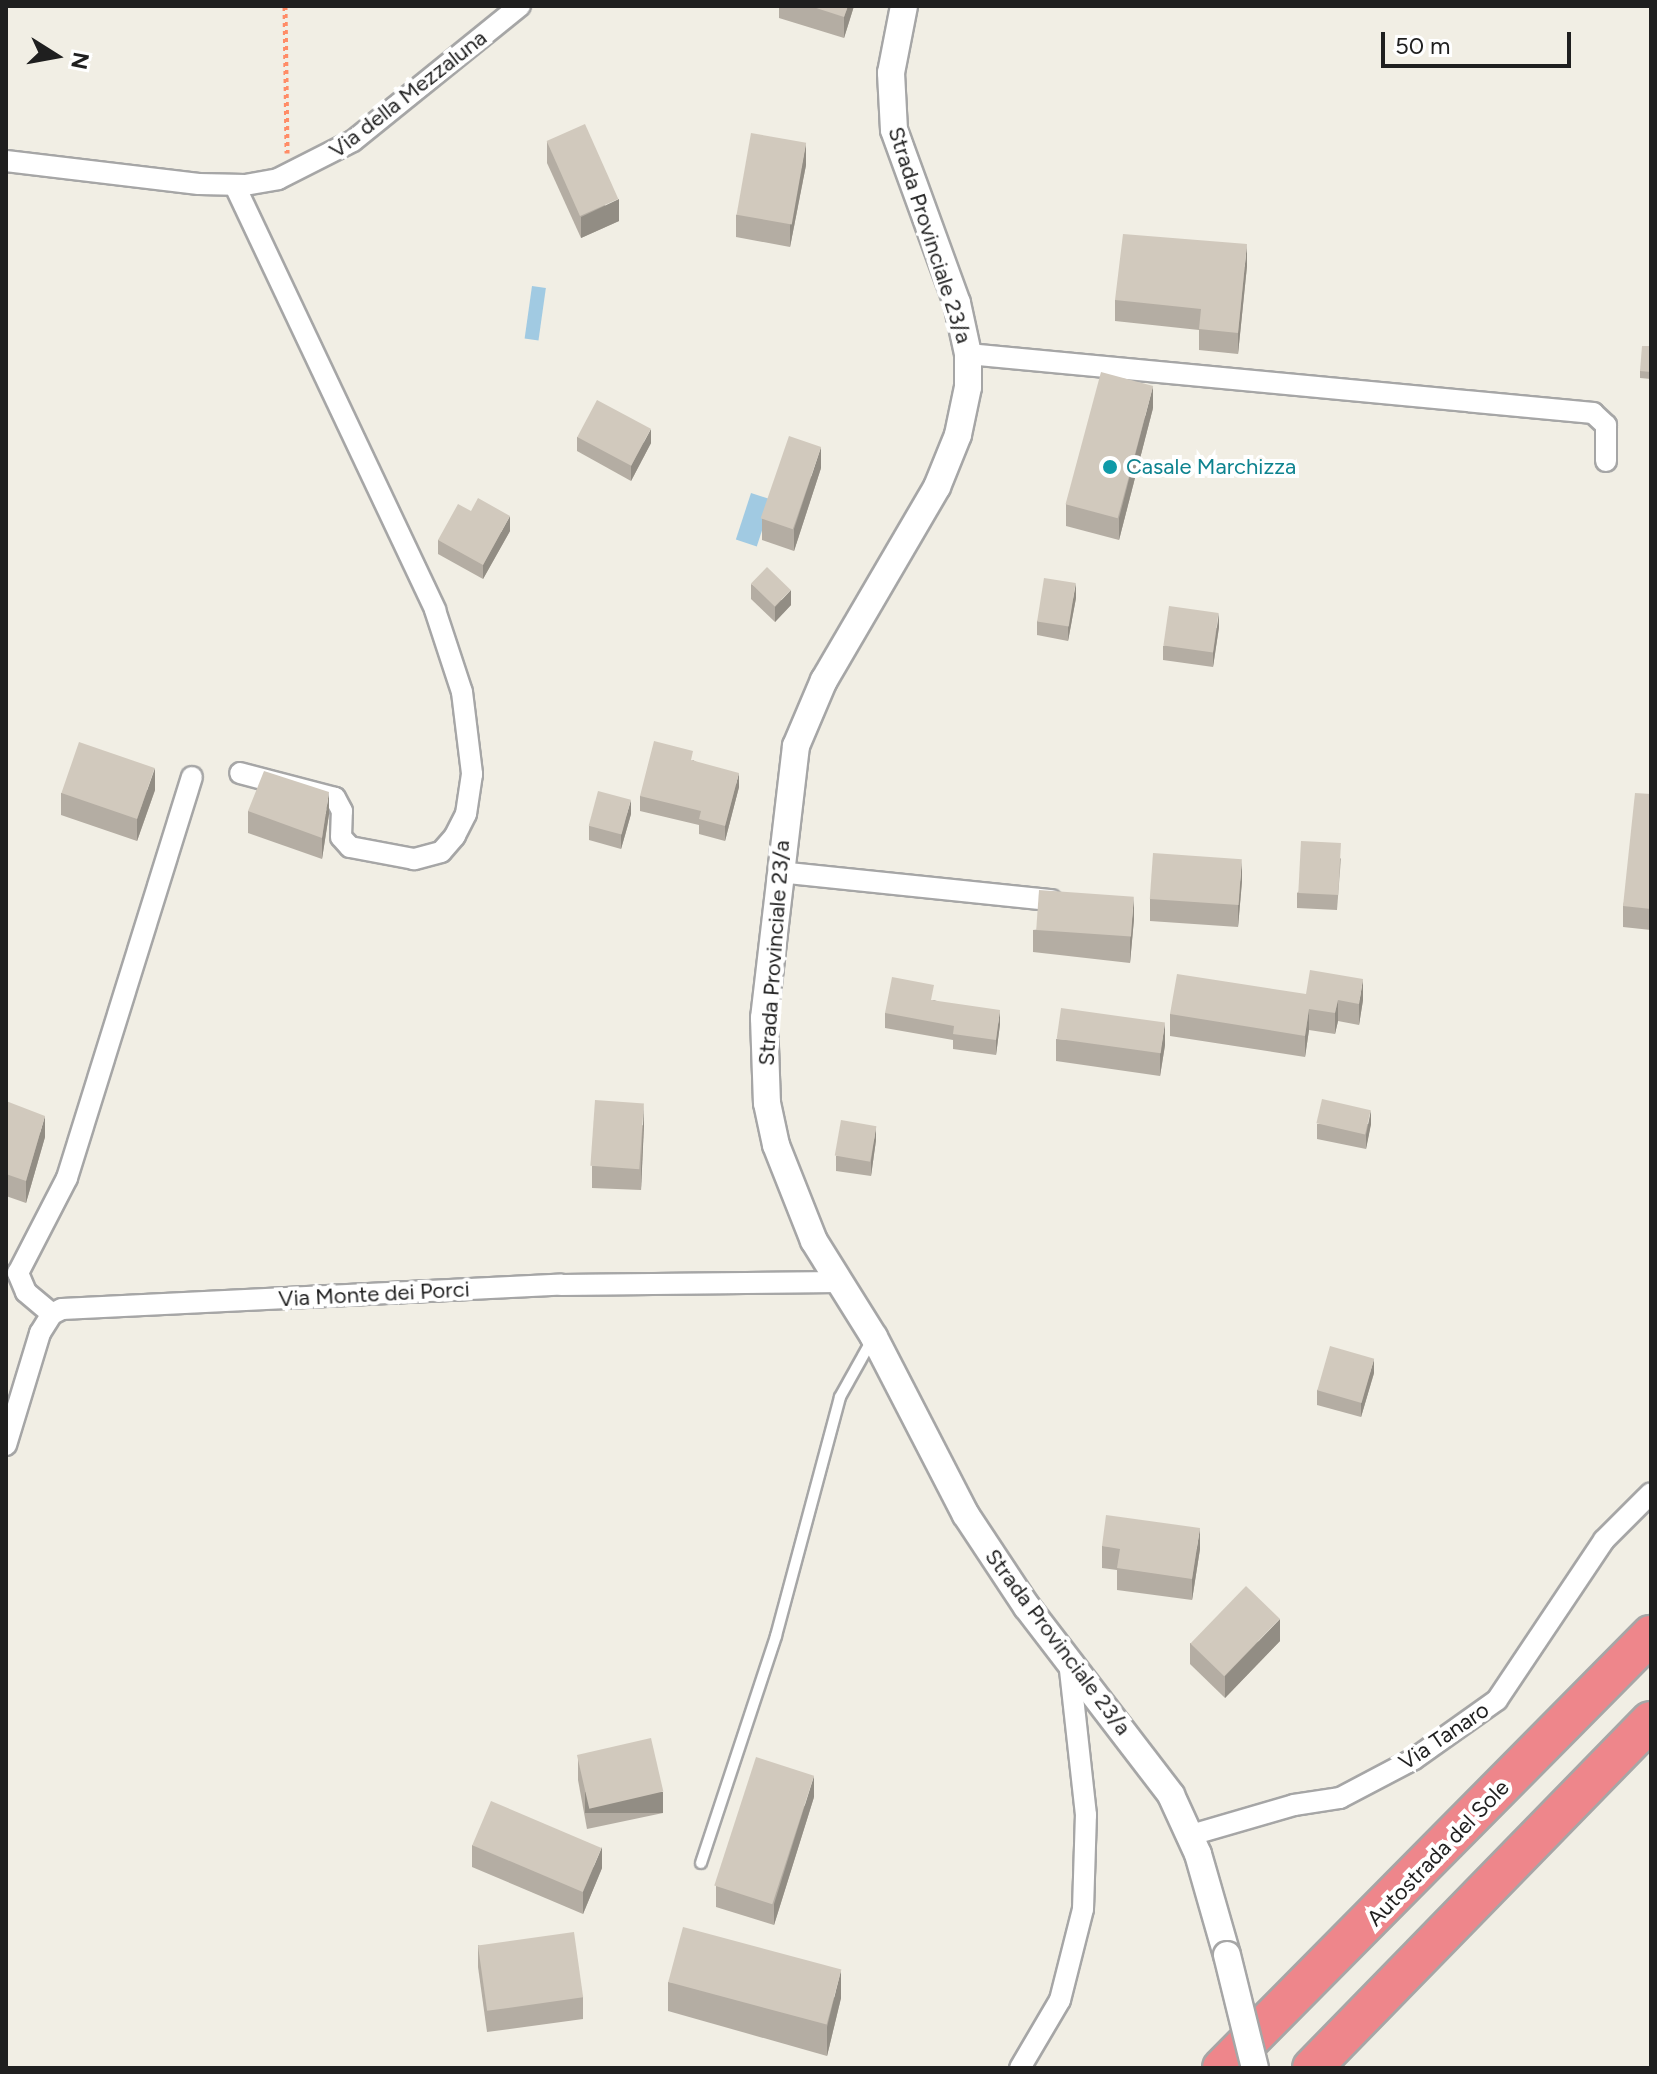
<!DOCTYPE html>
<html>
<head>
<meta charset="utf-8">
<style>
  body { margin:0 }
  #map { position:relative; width:1657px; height:2074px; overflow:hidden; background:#f1eee4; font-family:Figtree,sans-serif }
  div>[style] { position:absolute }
  .water>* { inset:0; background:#a1cae2; transform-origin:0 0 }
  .path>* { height:5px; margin-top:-2.5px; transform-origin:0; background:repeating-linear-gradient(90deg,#ff8c67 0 4px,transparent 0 8px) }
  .roads { filter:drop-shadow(2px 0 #a6a6a6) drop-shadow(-2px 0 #a6a6a6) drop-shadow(0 2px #a6a6a6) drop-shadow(0 -2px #a6a6a6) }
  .service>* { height:10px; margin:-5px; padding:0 5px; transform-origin:5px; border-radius:5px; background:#fff }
  .minor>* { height:20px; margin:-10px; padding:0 10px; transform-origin:10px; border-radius:10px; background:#fff }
  .tertiary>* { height:26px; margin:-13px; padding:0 13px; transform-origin:13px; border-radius:13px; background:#fff }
  .motorway>* { height:38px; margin:-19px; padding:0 19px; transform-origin:19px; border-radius:19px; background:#ee868b }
  .bridges { filter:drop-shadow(2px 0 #a6a6a6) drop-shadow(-2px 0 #a6a6a6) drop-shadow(0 2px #a6a6a6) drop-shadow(0 -2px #a6a6a6) }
  .tertiary-bridge>* { height:26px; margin:-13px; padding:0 13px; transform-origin:13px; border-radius:13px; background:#fff }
  .wall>* { inset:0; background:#b4ada3 }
  .shaded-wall>* { inset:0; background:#928d84; transform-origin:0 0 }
  .building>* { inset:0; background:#d1c9bd; transform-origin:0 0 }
  .dots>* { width:22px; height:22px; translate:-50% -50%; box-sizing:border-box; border:4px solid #fff; border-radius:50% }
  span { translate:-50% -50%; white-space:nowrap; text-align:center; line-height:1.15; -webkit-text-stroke:8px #fff; paint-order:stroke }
  .street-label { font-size:22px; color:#1f1f1f }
  .culture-label { font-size:22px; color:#0d838f }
  .left { translate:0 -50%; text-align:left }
  .frame { position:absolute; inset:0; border:8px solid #1f1f1f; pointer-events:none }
  .north { position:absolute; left:16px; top:16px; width:80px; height:80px; -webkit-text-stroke:6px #fff; paint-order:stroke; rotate:101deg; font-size:22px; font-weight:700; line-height:32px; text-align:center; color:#1f1f1f }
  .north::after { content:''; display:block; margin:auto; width:28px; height:36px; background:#1f1f1f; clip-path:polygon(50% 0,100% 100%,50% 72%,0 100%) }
  .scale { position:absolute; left:1381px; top:32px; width:190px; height:36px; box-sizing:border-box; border:4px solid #1f1f1f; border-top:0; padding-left:10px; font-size:24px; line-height:28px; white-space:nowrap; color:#1f1f1f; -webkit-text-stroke:6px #fff; paint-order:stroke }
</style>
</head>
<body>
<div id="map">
  <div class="water">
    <i style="left:532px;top:286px;width:14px;height:53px;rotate:8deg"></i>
    <i style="left:751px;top:493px;width:22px;height:49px;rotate:18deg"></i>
  </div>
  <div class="path">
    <i style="left:285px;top:6px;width:147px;rotate:89.2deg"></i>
  </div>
  <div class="roads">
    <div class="service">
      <i style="left:701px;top:1863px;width:239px;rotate:-71.7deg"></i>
      <i style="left:776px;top:1636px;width:247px;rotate:-75deg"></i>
      <i style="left:840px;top:1397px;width:68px;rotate:-60.8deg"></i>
    </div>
    <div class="minor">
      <i style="left:6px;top:161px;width:194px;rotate:6.8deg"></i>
      <i style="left:199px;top:184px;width:46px;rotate:1.2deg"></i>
      <i style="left:245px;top:185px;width:34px;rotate:-10deg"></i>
      <i style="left:278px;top:179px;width:84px;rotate:-26.9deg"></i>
      <i style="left:353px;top:141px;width:215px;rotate:-39deg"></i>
      <i style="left:235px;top:186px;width:469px;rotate:64.7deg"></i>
      <i style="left:435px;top:610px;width:86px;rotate:71.8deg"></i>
      <i style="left:462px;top:692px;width:83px;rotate:83deg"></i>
      <i style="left:472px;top:774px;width:40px;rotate:98.5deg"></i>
      <i style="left:466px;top:814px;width:25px;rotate:117deg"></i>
      <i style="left:455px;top:836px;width:21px;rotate:131deg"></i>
      <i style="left:441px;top:852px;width:28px;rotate:165deg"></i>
      <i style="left:414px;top:859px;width:65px;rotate:-169.4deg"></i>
      <i style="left:350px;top:847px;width:13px;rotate:-132deg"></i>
      <i style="left:341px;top:837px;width:26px;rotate:-88deg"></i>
      <i style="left:342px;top:811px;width:15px;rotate:-118deg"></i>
      <i style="left:335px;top:798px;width:98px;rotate:-165.3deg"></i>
      <i style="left:968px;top:354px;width:628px;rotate:5.39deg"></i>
      <i style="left:1593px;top:413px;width:18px;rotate:43deg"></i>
      <i style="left:1606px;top:425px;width:36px;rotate:90deg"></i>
      <i style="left:779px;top:872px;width:274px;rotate:5.9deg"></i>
      <i style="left:52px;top:1314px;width:34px;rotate:-140deg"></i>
      <i style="left:26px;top:1292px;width:21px;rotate:-113deg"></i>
      <i style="left:18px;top:1273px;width:107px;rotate:-62.7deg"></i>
      <i style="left:67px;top:1178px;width:420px;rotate:-72.7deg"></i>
      <i style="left:6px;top:1445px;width:117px;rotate:-73.1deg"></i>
      <i style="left:40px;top:1333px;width:22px;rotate:-58deg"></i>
      <i style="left:52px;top:1314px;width:11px;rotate:-27deg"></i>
      <i style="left:62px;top:1309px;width:500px;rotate:-2.8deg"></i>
      <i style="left:561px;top:1285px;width:277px;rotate:-0.6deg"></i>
      <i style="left:1191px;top:1835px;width:107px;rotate:-16.2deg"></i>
      <i style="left:1294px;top:1805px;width:47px;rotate:-8.7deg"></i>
      <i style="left:1340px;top:1798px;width:84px;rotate:-27.8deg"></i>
      <i style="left:1414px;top:1759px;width:102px;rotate:-35.4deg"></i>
      <i style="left:1497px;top:1700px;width:192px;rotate:-56.2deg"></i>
      <i style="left:1604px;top:1540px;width:66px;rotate:-45deg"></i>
      <i style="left:1020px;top:2068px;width:79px;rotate:-59.5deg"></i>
      <i style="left:1060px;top:2000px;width:94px;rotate:-75.8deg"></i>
      <i style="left:1083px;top:1909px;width:94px;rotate:-88.2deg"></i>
      <i style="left:1086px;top:1815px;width:156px;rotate:-96.3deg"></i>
    </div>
    <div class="tertiary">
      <i style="left:904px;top:6px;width:68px;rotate:101deg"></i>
      <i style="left:891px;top:73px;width:57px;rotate:87deg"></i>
      <i style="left:894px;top:130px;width:184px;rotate:70deg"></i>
      <i style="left:957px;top:303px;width:52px;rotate:77.8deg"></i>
      <i style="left:968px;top:354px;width:33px;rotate:90deg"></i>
      <i style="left:968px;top:387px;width:49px;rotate:101.8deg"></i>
      <i style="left:958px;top:435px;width:56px;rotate:112deg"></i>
      <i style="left:937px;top:487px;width:224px;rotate:120.3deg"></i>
      <i style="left:824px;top:680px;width:72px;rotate:113deg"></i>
      <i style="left:796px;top:746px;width:274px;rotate:96.7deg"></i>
      <i style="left:764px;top:1018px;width:85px;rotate:88deg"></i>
      <i style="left:767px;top:1103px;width:43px;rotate:77.9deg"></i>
      <i style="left:776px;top:1145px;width:103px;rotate:68.4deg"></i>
      <i style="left:814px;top:1241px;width:113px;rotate:58deg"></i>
      <i style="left:874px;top:1337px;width:200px;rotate:62.7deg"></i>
      <i style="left:966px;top:1515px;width:110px;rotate:56.5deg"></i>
      <i style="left:1027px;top:1607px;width:237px;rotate:52.5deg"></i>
      <i style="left:1171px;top:1795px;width:65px;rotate:65.4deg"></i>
      <i style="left:1198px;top:1854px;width:105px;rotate:74deg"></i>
    </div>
    <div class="motorway">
      <i style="left:1222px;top:2068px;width:610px;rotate:-45.27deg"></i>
      <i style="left:1312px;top:2068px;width:485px;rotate:-45.7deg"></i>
    </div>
  </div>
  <div class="bridges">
    <div class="tertiary-bridge">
      <i style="left:1227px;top:1955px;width:116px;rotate:76.1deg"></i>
    </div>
  </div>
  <div class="wall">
    <i style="clip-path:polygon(779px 6px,854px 6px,844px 38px,779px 18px)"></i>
    <i style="clip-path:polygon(547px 141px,619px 221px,581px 238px,547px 163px)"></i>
    <i style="clip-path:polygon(806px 165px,790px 247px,736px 237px,736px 215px)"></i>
    <i style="clip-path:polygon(1247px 266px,1238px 354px,1199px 350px,1199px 330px,1115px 321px,1115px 300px)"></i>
    <i style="clip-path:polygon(1651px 346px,1651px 379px,1640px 378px,1640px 371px)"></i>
    <i style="clip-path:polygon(1153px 408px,1119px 540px,1066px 526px,1066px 504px)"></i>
    <i style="clip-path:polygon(577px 437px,651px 443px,631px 481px,577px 451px)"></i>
    <i style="clip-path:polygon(821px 468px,794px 551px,762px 540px,762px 519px)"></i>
    <i style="clip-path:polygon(510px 531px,483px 579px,438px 554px,438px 540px)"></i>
    <i style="clip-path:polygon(751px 584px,791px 605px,775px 622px,751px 599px)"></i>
    <i style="clip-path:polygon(1076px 598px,1068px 641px,1037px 635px,1037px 621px)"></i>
    <i style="clip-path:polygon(1219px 627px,1213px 667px,1163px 660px,1163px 646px)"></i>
    <i style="clip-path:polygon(693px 760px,739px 787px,725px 841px,699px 834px,699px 825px,640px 811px,640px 796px)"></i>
    <i style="clip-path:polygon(155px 790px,137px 841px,61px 815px,61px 793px)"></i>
    <i style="clip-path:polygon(1651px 794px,1651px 930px,1623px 927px,1623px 906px)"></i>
    <i style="clip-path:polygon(248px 811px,329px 814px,322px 859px,248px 833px)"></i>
    <i style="clip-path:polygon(631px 814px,621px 849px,589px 840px,589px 826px)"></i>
    <i style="clip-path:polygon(1341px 858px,1337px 910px,1297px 908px,1297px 893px)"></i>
    <i style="clip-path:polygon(1242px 881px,1238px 927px,1150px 921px,1150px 899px)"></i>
    <i style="clip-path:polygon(1134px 919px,1130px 963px,1033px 952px,1033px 930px)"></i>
    <i style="clip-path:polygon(1306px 994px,1363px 1000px,1359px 1025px,1338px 1021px,1335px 1034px,1309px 1030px,1305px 1057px,1170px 1036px,1170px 1014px)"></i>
    <i style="clip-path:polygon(934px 1000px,1000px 1024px,996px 1055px,953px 1049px,953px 1040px,885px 1028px,885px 1013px)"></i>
    <i style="clip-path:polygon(1056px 1039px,1165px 1045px,1160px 1076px,1056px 1061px)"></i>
    <i style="clip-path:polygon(6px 1101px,45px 1137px,26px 1203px,6px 1196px)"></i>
    <i style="clip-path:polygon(644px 1124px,641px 1190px,592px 1188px,592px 1166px)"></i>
    <i style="clip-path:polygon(1317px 1124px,1371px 1124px,1366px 1149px,1317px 1139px)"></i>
    <i style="clip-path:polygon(876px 1140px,871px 1176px,836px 1171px,836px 1156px)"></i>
    <i style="clip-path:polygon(1374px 1373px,1361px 1417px,1317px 1405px,1317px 1390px)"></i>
    <i style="clip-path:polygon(1102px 1546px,1200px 1549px,1192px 1600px,1117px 1590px,1117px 1570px,1102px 1568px)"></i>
    <i style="clip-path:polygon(1280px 1641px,1225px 1698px,1190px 1664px,1190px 1643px)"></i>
    <i style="clip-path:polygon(578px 1759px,663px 1813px,587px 1829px,578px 1780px)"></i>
    <i style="clip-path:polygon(814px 1797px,774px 1925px,716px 1907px,716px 1886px)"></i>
    <i style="clip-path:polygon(472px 1845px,602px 1868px,583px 1914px,472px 1867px)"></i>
    <i style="clip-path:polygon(478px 1945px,583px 1997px,583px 2019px,487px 2032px,478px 1967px)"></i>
    <i style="clip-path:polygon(668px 1982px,841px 1998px,827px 2056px,668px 2011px)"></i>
  </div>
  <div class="shaded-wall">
    <i style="clip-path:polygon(848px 6px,854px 6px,844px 38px,844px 17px)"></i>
    <i style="clip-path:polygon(806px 143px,806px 165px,790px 247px,790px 226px)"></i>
    <i style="clip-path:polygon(619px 199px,619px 221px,581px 238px,581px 217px)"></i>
    <i style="clip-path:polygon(1247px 244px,1247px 266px,1238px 354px,1238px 333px)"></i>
    <i style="clip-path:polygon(1153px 386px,1153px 408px,1119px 540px,1119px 518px)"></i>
    <i style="clip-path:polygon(651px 429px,651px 443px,631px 481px,631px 466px)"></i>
    <i style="clip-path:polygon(821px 447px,821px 468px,794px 551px,794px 529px)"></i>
    <i style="clip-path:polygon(510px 516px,510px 531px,483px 579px,483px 565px)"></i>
    <i style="clip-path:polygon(1076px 583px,1076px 598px,1068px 641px,1068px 626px)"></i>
    <i style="clip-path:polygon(791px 590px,791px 605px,775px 622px,775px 607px)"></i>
    <i style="clip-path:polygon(1219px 613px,1219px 627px,1213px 667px,1213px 653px)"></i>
    <i style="clip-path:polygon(155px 768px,155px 790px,137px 841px,137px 819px)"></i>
    <i style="clip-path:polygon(739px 773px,739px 787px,725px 841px,725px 826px)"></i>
    <i style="clip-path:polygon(329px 792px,329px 814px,322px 859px,322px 838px)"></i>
    <i style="clip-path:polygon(631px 800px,631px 814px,621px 849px,621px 834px)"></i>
    <i style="clip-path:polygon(1242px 860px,1242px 881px,1238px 927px,1238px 906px)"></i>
    <i style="clip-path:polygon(1134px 897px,1134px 919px,1130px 963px,1130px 941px)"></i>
    <i style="clip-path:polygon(1363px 979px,1363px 1000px,1359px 1025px,1359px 1004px)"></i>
    <i style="clip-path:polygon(1338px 1000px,1338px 1021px,1335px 1034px,1335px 1013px)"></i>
    <i style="clip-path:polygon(1309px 1009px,1309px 1030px,1305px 1057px,1305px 1036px)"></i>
    <i style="clip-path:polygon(1000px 1010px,1000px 1024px,996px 1055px,996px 1040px)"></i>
    <i style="clip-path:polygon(1165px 1023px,1165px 1045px,1160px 1076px,1160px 1054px)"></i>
    <i style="clip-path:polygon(644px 1103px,644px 1124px,641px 1190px,641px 1169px)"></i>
    <i style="clip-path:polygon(1371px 1110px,1371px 1124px,1366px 1149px,1366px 1135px)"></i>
    <i style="clip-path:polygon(45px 1116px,45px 1137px,26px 1203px,26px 1181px)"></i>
    <i style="clip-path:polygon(876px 1126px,876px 1140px,871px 1176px,871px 1161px)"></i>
    <i style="clip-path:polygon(1374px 1359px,1374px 1373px,1361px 1417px,1361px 1403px)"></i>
    <i style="clip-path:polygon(1200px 1528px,1200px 1549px,1192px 1600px,1192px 1579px)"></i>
    <i style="clip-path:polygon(1280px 1619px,1280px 1641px,1225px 1698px,1225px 1676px)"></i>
    <i style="clip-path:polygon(814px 1776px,814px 1797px,774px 1925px,774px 1904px)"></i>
    <i style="left:663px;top:1792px;width:21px;height:78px;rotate:90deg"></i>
    <i style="clip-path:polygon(602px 1847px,602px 1868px,583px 1914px,583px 1892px)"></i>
    <i style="clip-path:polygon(841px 1970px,841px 1998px,827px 2056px,827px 2027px)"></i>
  </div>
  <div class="building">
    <i style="clip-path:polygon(810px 6px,848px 6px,844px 17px)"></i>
    <i style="left:585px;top:124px;width:82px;height:42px;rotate:66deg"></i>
    <i style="left:751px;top:133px;width:56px;height:83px;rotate:10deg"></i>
    <i style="clip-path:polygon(1123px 234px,1247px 244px,1238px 333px,1199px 329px,1201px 309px,1115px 300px)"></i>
    <i style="clip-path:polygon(1642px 346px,1651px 346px,1651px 372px,1640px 371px)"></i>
    <i style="left:1101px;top:372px;width:54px;height:137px;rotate:15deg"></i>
    <i style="left:597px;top:400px;width:61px;height:42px;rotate:28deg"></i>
    <i style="left:789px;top:436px;width:34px;height:87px;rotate:19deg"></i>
    <i style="clip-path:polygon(478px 498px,510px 516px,483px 565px,438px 540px,458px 504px,471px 511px)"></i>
    <i style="left:767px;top:567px;width:33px;height:23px;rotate:44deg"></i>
    <i style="left:1044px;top:578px;width:32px;height:44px;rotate:9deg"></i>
    <i style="left:1169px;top:606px;width:50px;height:40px;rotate:8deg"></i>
    <i style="clip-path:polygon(654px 741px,693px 751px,691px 760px,739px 773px,725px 826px,699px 819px,701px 811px,640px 796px)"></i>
    <i style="left:79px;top:742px;width:80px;height:54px;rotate:19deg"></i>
    <i style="clip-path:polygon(264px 771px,329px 792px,322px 838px,248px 811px)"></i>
    <i style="left:598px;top:791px;width:34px;height:36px;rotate:15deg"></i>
    <i style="clip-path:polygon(1635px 793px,1651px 794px,1651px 909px,1623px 906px)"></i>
    <i style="left:1301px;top:841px;width:40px;height:52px;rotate:3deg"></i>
    <i style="left:1153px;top:853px;width:89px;height:46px;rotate:4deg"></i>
    <i style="left:1039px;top:890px;width:95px;height:40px;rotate:4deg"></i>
    <i style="clip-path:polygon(1310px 970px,1363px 979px,1359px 1004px,1338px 1000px,1335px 1013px,1309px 1009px,1305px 1036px,1170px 1014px,1177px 974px,1306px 994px)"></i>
    <i style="clip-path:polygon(892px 977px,934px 985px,931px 1000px,1000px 1010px,996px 1040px,953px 1034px,954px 1026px,885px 1013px)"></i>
    <i style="left:1061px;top:1008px;width:105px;height:31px;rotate:8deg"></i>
    <i style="left:1322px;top:1099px;width:50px;height:25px;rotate:13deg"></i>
    <i style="left:595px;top:1100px;width:49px;height:66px;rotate:4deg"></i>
    <i style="clip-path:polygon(6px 1101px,45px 1116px,26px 1181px,6px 1174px)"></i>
    <i style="left:841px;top:1120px;width:36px;height:36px;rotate:10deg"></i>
    <i style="left:1330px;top:1346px;width:46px;height:46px;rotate:16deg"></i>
    <i style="clip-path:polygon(1106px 1515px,1200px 1528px,1192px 1579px,1117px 1568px,1120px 1549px,1102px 1546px)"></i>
    <i style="left:1246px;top:1586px;width:47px;height:80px;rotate:44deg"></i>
    <i style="left:651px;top:1738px;width:55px;height:76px;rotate:77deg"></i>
    <i style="left:756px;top:1757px;width:61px;height:135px;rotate:18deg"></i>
    <i style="left:491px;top:1801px;width:120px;height:48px;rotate:23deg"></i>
    <i style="left:683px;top:1927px;width:164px;height:57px;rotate:15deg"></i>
    <i style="left:574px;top:1932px;width:66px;height:97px;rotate:82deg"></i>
  </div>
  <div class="dots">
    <i style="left:1110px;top:467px;background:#0f9aa8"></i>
  </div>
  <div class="street-label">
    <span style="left:408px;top:94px;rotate:-38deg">Via della Mezzaluna</span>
    <span style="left:930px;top:235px;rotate:72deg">Strada Provinciale 23/a</span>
    <span style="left:774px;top:953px;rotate:-86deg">Strada Provinciale 23/a</span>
    <span style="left:374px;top:1294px;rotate:-3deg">Via Monte dei Porci</span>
    <span style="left:1058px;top:1642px;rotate:53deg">Strada Provinciale 23/a</span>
    <span style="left:1444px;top:1736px;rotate:-34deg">Via Tanaro</span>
    <span style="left:1438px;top:1853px;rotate:-46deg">Autostrada del Sole</span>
  </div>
  <div class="culture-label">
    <span class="left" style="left:1126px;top:467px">Casale Marchizza</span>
  </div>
  <div class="frame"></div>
  <div class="north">N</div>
  <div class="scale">50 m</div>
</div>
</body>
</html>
